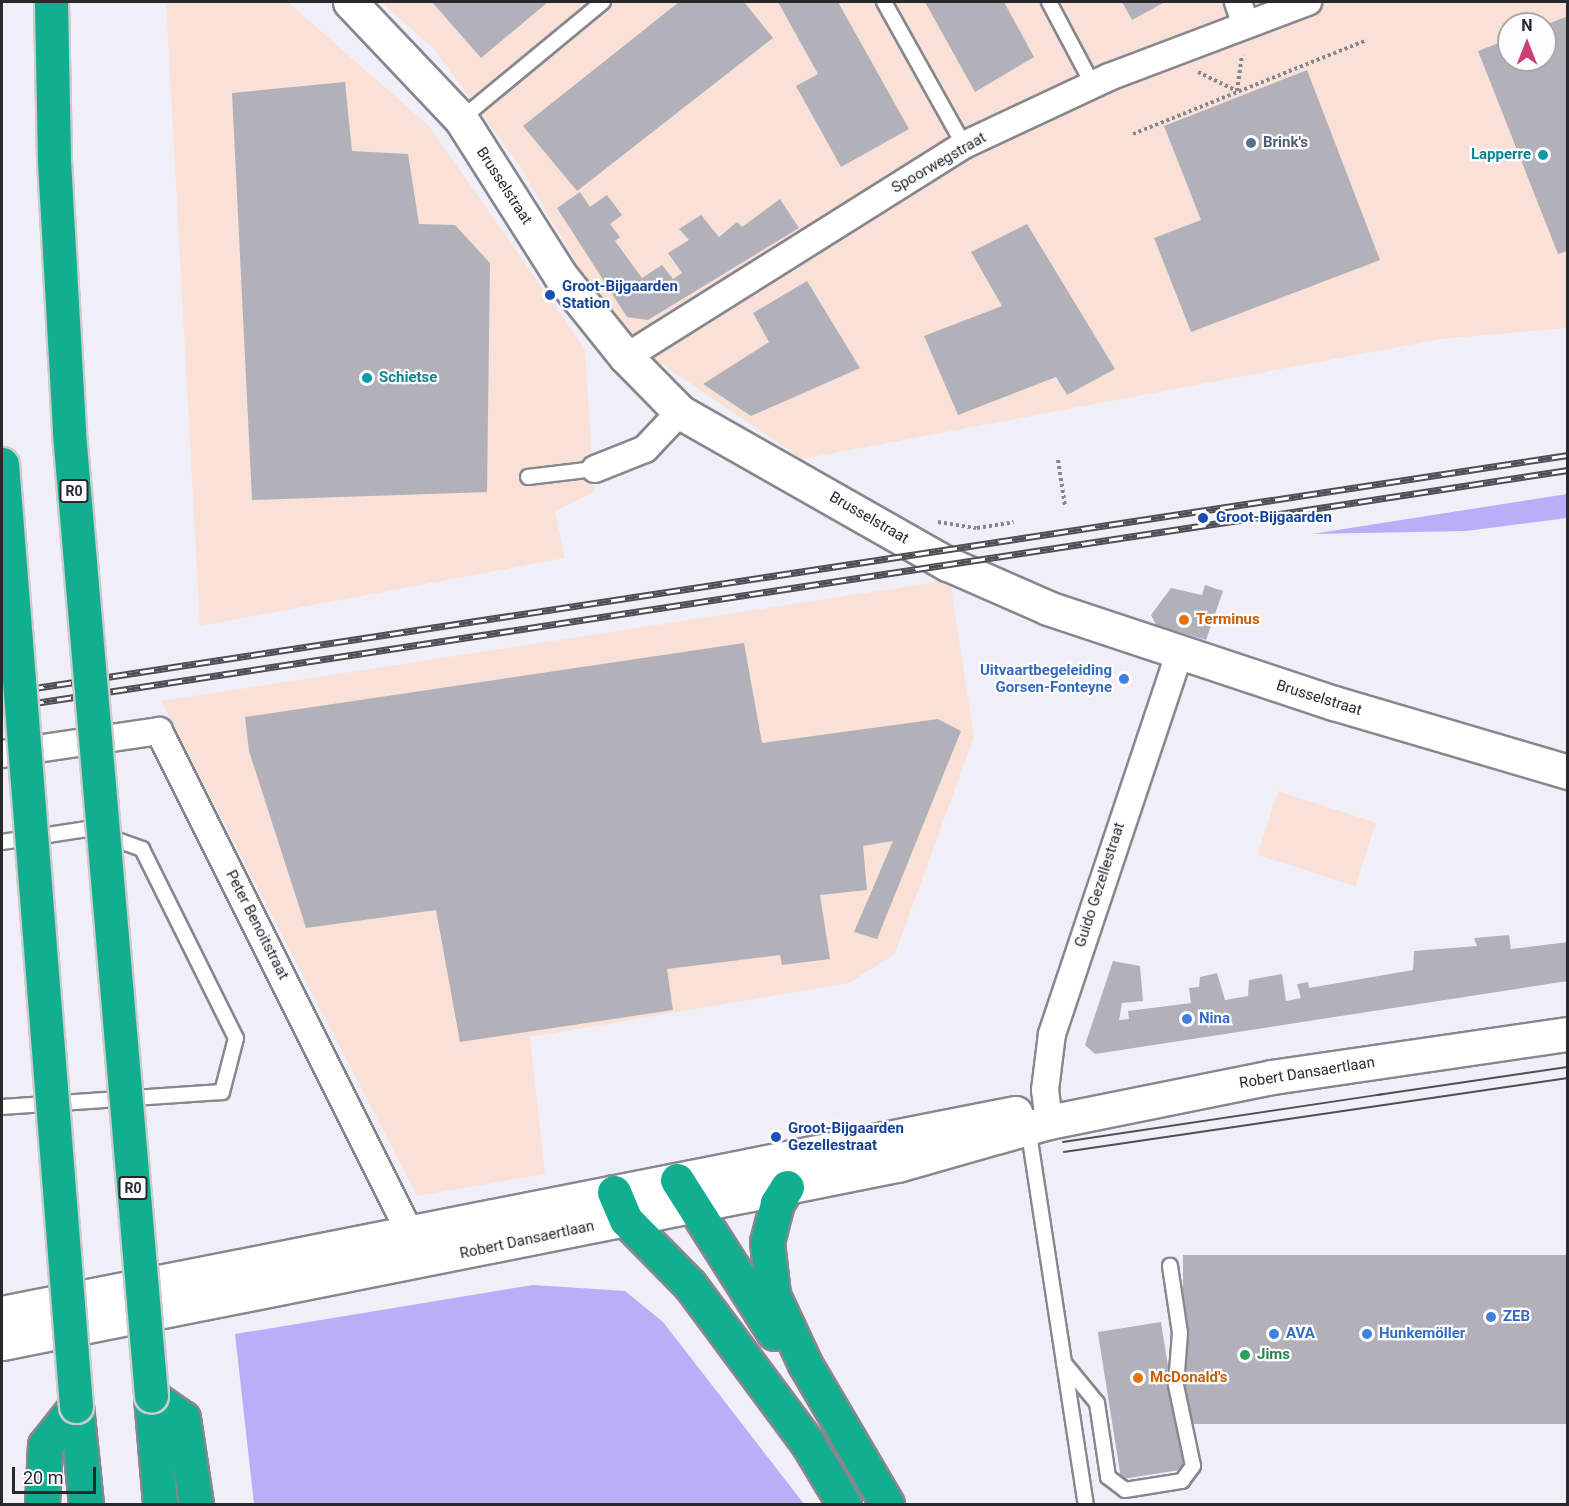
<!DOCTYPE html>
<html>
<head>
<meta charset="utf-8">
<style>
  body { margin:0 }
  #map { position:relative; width:1569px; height:1506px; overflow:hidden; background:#f0eff8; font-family:Roboto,sans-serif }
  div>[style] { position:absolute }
  .industrial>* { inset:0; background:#f9e1d7; transform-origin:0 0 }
  .forest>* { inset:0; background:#baaef8 }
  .building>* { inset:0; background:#b2b1ba; transform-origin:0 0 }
  .path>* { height:4px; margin-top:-2px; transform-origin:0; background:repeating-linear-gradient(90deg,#86868c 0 3px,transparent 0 6px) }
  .roads { filter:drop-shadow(2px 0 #88878f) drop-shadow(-2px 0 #88878f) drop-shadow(0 2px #88878f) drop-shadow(0 -2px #88878f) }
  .service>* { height:14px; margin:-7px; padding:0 7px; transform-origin:7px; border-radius:7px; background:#fff }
  .minor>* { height:26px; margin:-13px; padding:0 13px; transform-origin:13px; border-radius:13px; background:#fff }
  .tertiary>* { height:33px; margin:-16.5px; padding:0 16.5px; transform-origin:16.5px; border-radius:16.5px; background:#fff }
  .motorway>* { height:33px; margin:-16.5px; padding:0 16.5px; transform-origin:16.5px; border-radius:16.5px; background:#12ae90 }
  .tram>* { height:1.5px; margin:-0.75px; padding:0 0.75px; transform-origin:0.75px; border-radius:0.75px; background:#4f4e53 }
  .rail>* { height:7px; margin-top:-3.5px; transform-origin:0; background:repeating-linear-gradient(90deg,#fefdff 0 14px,#4f4e53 0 28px); box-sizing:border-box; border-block:2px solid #4f4e53 }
  .bridges { filter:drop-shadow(2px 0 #ccc) drop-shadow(-2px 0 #ccc) drop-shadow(0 2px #ccc) drop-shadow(0 -2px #ccc) }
  .motorway-bridge>* { height:33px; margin:-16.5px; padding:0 16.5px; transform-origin:16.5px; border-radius:16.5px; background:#12ae90 }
  .dots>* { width:16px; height:16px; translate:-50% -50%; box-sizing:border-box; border:3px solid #fefdff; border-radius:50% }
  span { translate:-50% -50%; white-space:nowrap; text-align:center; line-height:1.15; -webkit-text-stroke:4.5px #fefdff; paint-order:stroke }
  .shield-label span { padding:2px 4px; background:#fefdff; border:2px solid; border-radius:4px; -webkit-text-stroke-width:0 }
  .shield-label { font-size:14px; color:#29292c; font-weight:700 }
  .service-label { font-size:15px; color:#4e5e75; font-weight:700 }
  .left { translate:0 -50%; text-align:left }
  .culture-label { font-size:15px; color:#0d838f; font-weight:700 }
  .right { translate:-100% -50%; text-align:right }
  .street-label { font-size:15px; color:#29292c }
  .transit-label { font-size:15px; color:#164399; font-weight:700 }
  .food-label { font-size:15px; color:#c56008; font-weight:700 }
  .shop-label { font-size:15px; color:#366cbe; font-weight:700 }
  .leisure-label { font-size:15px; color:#27864d; font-weight:700 }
  .frame { position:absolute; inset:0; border:3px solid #29292c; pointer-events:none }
  .north { position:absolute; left:1497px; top:12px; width:60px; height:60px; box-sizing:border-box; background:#fefdff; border:2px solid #a9a8ab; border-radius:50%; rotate:0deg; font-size:16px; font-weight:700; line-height:24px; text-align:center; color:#29292c }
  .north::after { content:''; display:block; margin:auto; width:21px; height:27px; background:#c93f77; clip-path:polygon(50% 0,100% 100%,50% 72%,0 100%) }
  .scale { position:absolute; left:12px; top:1467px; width:84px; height:27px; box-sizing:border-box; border:3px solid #29292c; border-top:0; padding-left:8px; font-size:18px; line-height:21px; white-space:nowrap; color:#29292c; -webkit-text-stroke:4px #fefdff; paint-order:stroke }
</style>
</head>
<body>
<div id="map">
  <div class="industrial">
    <i style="clip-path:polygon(166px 2px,288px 2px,429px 126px,585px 349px,594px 492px,555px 511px,565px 558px,200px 626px)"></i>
    <i style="clip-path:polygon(evenodd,381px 2px,1567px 2px,1567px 328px,1441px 339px,802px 459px,648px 355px,585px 279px,520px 166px,434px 49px,381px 2px,1509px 24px,1545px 24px,1545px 60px,1509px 60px,1509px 24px)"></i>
    <i style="clip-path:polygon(950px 580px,974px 737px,895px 954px,849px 983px,530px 1037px,545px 1174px,417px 1196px,161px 701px)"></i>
    <i style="left:1278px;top:791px;width:103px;height:67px;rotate:18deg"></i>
  </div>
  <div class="forest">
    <i style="clip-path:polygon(1567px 494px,1567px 518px,1466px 531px,1312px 534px)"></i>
    <i style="clip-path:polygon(533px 1285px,625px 1291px,663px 1322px,804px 1504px,254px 1504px,235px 1334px)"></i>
  </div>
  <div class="building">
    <i style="clip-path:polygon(432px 2px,548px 2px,481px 58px)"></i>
    <i style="clip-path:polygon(679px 2px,744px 2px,773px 38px,577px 191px,523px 126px)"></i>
    <i style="clip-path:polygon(778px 2px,838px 2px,909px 129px,841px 167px,796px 86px,818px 74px)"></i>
    <i style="clip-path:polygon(925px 2px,1004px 2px,1034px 57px,975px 92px)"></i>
    <i style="clip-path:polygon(1122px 2px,1165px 2px,1132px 20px)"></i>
    <i style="clip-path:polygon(1568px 16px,1568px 251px,1558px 254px,1478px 51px,1509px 39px,1509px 60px,1545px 60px,1545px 25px)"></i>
    <i style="clip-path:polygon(1307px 70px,1380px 260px,1191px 332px,1154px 238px,1201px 220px,1164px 126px)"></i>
    <i style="clip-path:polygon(345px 82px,352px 151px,408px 154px,419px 224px,455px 225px,490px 263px,487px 492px,252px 500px,232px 93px)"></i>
    <i style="clip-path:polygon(580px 192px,590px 207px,607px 195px,622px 215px,610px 224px,620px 237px,615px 241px,642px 278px,662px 265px,673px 279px,682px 273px,668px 253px,689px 240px,679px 229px,701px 215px,719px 237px,737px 222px,742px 227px,780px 199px,799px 228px,648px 320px,627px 317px,557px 208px)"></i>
    <i style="clip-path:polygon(1027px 224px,1115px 369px,1067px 395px,1056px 377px,958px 415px,924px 336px,1002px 306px,971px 252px)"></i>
    <i style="clip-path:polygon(807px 281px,860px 368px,751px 416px,703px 384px,769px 342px,753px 313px)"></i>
    <i style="clip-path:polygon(1205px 585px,1223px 591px,1206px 640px,1156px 625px,1151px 615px,1171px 588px,1202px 595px)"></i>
    <i style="clip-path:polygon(744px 643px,762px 743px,938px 719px,961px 731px,877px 939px,854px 932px,893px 841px,863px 846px,867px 890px,820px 895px,830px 959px,782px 965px,780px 955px,667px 969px,673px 1010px,460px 1042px,436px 910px,306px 928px,249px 751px,245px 717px)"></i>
    <i style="clip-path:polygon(1509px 935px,1511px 949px,1568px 942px,1568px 981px,1095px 1054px,1085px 1045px,1113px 961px,1140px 966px,1143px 1001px,1122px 1003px,1119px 1020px,1129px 1019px,1128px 1011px,1191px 1003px,1189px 988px,1199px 987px,1200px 977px,1217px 973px,1225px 1000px,1248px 996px,1249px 980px,1282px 974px,1286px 1001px,1301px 998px,1297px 984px,1308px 982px,1309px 988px,1413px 970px,1414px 951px,1477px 946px,1474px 938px)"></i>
    <i style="left:1568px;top:1255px;width:169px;height:385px;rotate:90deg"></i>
    <i style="left:1161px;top:1322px;width:149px;height:64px;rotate:81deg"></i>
  </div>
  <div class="path">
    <i style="left:1198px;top:72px;width:43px;rotate:26deg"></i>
    <i style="left:1237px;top:91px;width:36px;rotate:-82deg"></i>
    <i style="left:1133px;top:134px;width:252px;rotate:-21.9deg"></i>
    <i style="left:1058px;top:460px;width:47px;rotate:81.3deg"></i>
    <i style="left:938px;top:522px;width:39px;rotate:9deg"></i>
    <i style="left:977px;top:528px;width:37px;rotate:-9deg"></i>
  </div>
  <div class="roads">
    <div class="service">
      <i style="left:884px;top:2px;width:164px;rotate:60.8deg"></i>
      <i style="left:1049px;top:2px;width:94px;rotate:62.1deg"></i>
      <i style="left:461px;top:119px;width:184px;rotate:-39.5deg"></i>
      <i style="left:528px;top:477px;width:67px;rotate:-6.8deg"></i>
      <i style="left:2px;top:842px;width:86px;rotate:-8.7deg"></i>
      <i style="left:87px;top:829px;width:59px;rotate:20deg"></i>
      <i style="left:142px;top:849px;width:211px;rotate:63.6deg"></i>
      <i style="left:236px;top:1038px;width:56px;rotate:104.5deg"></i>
      <i style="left:222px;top:1092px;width:221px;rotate:176.1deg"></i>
      <i style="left:1028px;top:1127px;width:381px;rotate:81.3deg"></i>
      <i style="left:1064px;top:1363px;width:52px;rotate:50.5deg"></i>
      <i style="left:1097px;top:1403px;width:75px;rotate:81.5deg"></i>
      <i style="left:1108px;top:1477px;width:21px;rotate:37deg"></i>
      <i style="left:1125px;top:1490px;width:58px;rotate:-9deg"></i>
      <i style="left:1182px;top:1481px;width:19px;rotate:-54deg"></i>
      <i style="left:1193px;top:1466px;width:83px;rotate:-101.9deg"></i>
      <i style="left:1176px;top:1385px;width:52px;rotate:-85.6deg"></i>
      <i style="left:1180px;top:1333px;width:68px;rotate:-98.5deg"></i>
    </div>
    <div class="minor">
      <i style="left:1238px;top:2px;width:24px;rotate:71deg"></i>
      <i style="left:626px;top:357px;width:399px;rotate:-32.1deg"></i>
      <i style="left:964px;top:145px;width:160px;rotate:-25.1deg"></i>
      <i style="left:1109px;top:77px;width:213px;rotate:-20.7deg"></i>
      <i style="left:595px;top:469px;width:54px;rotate:-21.8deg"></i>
      <i style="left:645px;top:449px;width:51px;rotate:-46.6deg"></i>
      <i style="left:2px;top:754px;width:159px;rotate:-8.3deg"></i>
      <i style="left:159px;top:731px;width:579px;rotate:63.43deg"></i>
      <i style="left:1049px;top:1122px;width:32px;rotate:-97deg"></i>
      <i style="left:1045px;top:1090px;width:56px;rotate:-82.9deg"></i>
      <i style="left:1052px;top:1034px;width:401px;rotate:-71.5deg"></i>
    </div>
    <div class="tertiary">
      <i style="left:350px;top:2px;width:161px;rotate:46.5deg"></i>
      <i style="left:461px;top:119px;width:185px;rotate:57.6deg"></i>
      <i style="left:560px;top:275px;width:105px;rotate:51.2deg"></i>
      <i style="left:626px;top:357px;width:77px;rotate:45.5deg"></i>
      <i style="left:680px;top:412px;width:308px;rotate:29.6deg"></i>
      <i style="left:948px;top:564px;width:109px;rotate:23.7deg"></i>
      <i style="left:1048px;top:608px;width:301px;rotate:18.4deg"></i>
      <i style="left:1334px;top:703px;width:244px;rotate:16.4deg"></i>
      <i style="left:2px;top:1313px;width:1033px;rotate:-11.17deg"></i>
      <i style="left:2px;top:1343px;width:913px;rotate:-11.25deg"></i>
      <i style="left:897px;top:1165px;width:158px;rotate:-15.8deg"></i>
      <i style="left:1049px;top:1122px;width:227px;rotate:-11.4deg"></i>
      <i style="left:1272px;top:1077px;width:299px;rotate:-8.3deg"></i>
    </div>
    <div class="motorway">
      <i style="left:677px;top:1180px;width:181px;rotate:57.6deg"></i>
      <i style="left:787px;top:1187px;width:19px;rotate:122deg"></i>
      <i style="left:777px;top:1203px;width:40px;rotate:104.4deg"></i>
      <i style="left:767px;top:1242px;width:53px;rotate:83.5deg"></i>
      <i style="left:773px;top:1295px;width:76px;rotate:65.1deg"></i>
      <i style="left:805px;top:1364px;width:162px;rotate:59.6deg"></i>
      <i style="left:614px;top:1192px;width:30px;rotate:67deg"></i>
      <i style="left:626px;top:1220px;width:91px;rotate:45.4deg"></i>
      <i style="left:690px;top:1285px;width:198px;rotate:53.4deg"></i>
      <i style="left:808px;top:1444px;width:70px;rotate:59deg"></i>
      <i style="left:151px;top:1396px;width:39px;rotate:35deg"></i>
      <i style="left:183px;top:1418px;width:87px;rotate:81.4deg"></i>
      <i style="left:151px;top:1396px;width:108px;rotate:85.2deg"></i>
      <i style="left:76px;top:1406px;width:99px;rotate:84.2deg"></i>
      <i style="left:42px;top:1504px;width:59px;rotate:-87.1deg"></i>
      <i style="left:45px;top:1445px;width:50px;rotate:-51.5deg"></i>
    </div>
  </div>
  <div class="tram">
    <i style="left:1378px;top:1095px;width:192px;rotate:-8.4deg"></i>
    <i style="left:1063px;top:1142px;width:325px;rotate:-8.5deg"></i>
    <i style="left:1064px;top:1152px;width:509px;rotate:-8.35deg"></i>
  </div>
  <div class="rail">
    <i style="left:2px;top:693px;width:1584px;rotate:-8.64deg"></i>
    <i style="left:2px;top:708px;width:1584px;rotate:-8.64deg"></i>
  </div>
  <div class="bridges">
    <div class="motorway-bridge">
      <i style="left:51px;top:2px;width:159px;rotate:88.9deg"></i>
      <i style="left:54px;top:161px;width:272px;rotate:86.8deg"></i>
      <i style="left:69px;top:433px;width:966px;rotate:85.13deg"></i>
      <i style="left:2px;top:464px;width:945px;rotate:85.51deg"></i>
    </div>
  </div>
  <div class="dots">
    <i style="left:1251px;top:143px;background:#5c6f8a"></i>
    <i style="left:1543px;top:155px;background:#0f9aa8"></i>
    <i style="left:550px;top:295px;background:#1a4fb4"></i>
    <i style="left:367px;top:378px;background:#0f9aa8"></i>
    <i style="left:1203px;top:518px;background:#1a4fb4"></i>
    <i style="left:1184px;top:620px;background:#e8710a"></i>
    <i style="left:1124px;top:679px;background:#3f7fe0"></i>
    <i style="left:1187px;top:1019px;background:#3f7fe0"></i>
    <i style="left:776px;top:1137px;background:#1a4fb4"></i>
    <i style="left:1491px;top:1317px;background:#3f7fe0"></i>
    <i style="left:1274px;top:1334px;background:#3f7fe0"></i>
    <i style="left:1367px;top:1334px;background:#3f7fe0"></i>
    <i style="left:1245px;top:1355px;background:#2e9e5b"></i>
    <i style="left:1138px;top:1378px;background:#e8710a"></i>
  </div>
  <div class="shield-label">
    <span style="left:74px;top:491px">R0</span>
    <span style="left:133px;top:1188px">R0</span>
  </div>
  <div class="service-label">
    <span class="left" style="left:1263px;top:143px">Brink's</span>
  </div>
  <div class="culture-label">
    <span class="right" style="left:1531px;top:155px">Lapperre</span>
    <span class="left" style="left:379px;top:378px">Schietse</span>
  </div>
  <div class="street-label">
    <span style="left:939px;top:163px;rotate:-30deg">Spoorwegstraat</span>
    <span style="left:504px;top:186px;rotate:57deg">Brusselstraat</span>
    <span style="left:869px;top:518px;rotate:30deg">Brusselstraat</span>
    <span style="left:1319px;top:698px;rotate:17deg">Brusselstraat</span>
    <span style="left:1100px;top:885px;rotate:-72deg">Guido Gezellestraat</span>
    <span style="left:257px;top:925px;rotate:63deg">Peter Benoitstraat</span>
    <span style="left:1307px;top:1073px;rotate:-9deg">Robert Dansaertlaan</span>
    <span style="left:527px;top:1240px;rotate:-12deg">Robert Dansaertlaan</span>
  </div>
  <div class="transit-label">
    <span class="left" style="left:562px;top:295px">Groot-Bijgaarden<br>Station</span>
    <span class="left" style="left:1216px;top:518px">Groot-Bijgaarden</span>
    <span class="left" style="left:788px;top:1137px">Groot-Bijgaarden<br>Gezellestraat</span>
  </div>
  <div class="food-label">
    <span class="left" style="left:1196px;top:620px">Terminus</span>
    <span class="left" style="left:1150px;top:1378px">McDonald's</span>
  </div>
  <div class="shop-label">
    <span class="right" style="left:1112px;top:679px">Uitvaartbegeleiding<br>Gorsen-Fonteyne</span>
    <span class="left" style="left:1199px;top:1019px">Nina</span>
    <span class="left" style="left:1503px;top:1317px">ZEB</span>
    <span class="left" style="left:1286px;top:1334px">AVA</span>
    <span class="left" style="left:1379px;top:1334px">Hunkemöller</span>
  </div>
  <div class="leisure-label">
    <span class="left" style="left:1257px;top:1355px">Jims</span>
  </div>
  <div class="frame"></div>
  <div class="north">N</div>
  <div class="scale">20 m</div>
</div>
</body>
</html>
